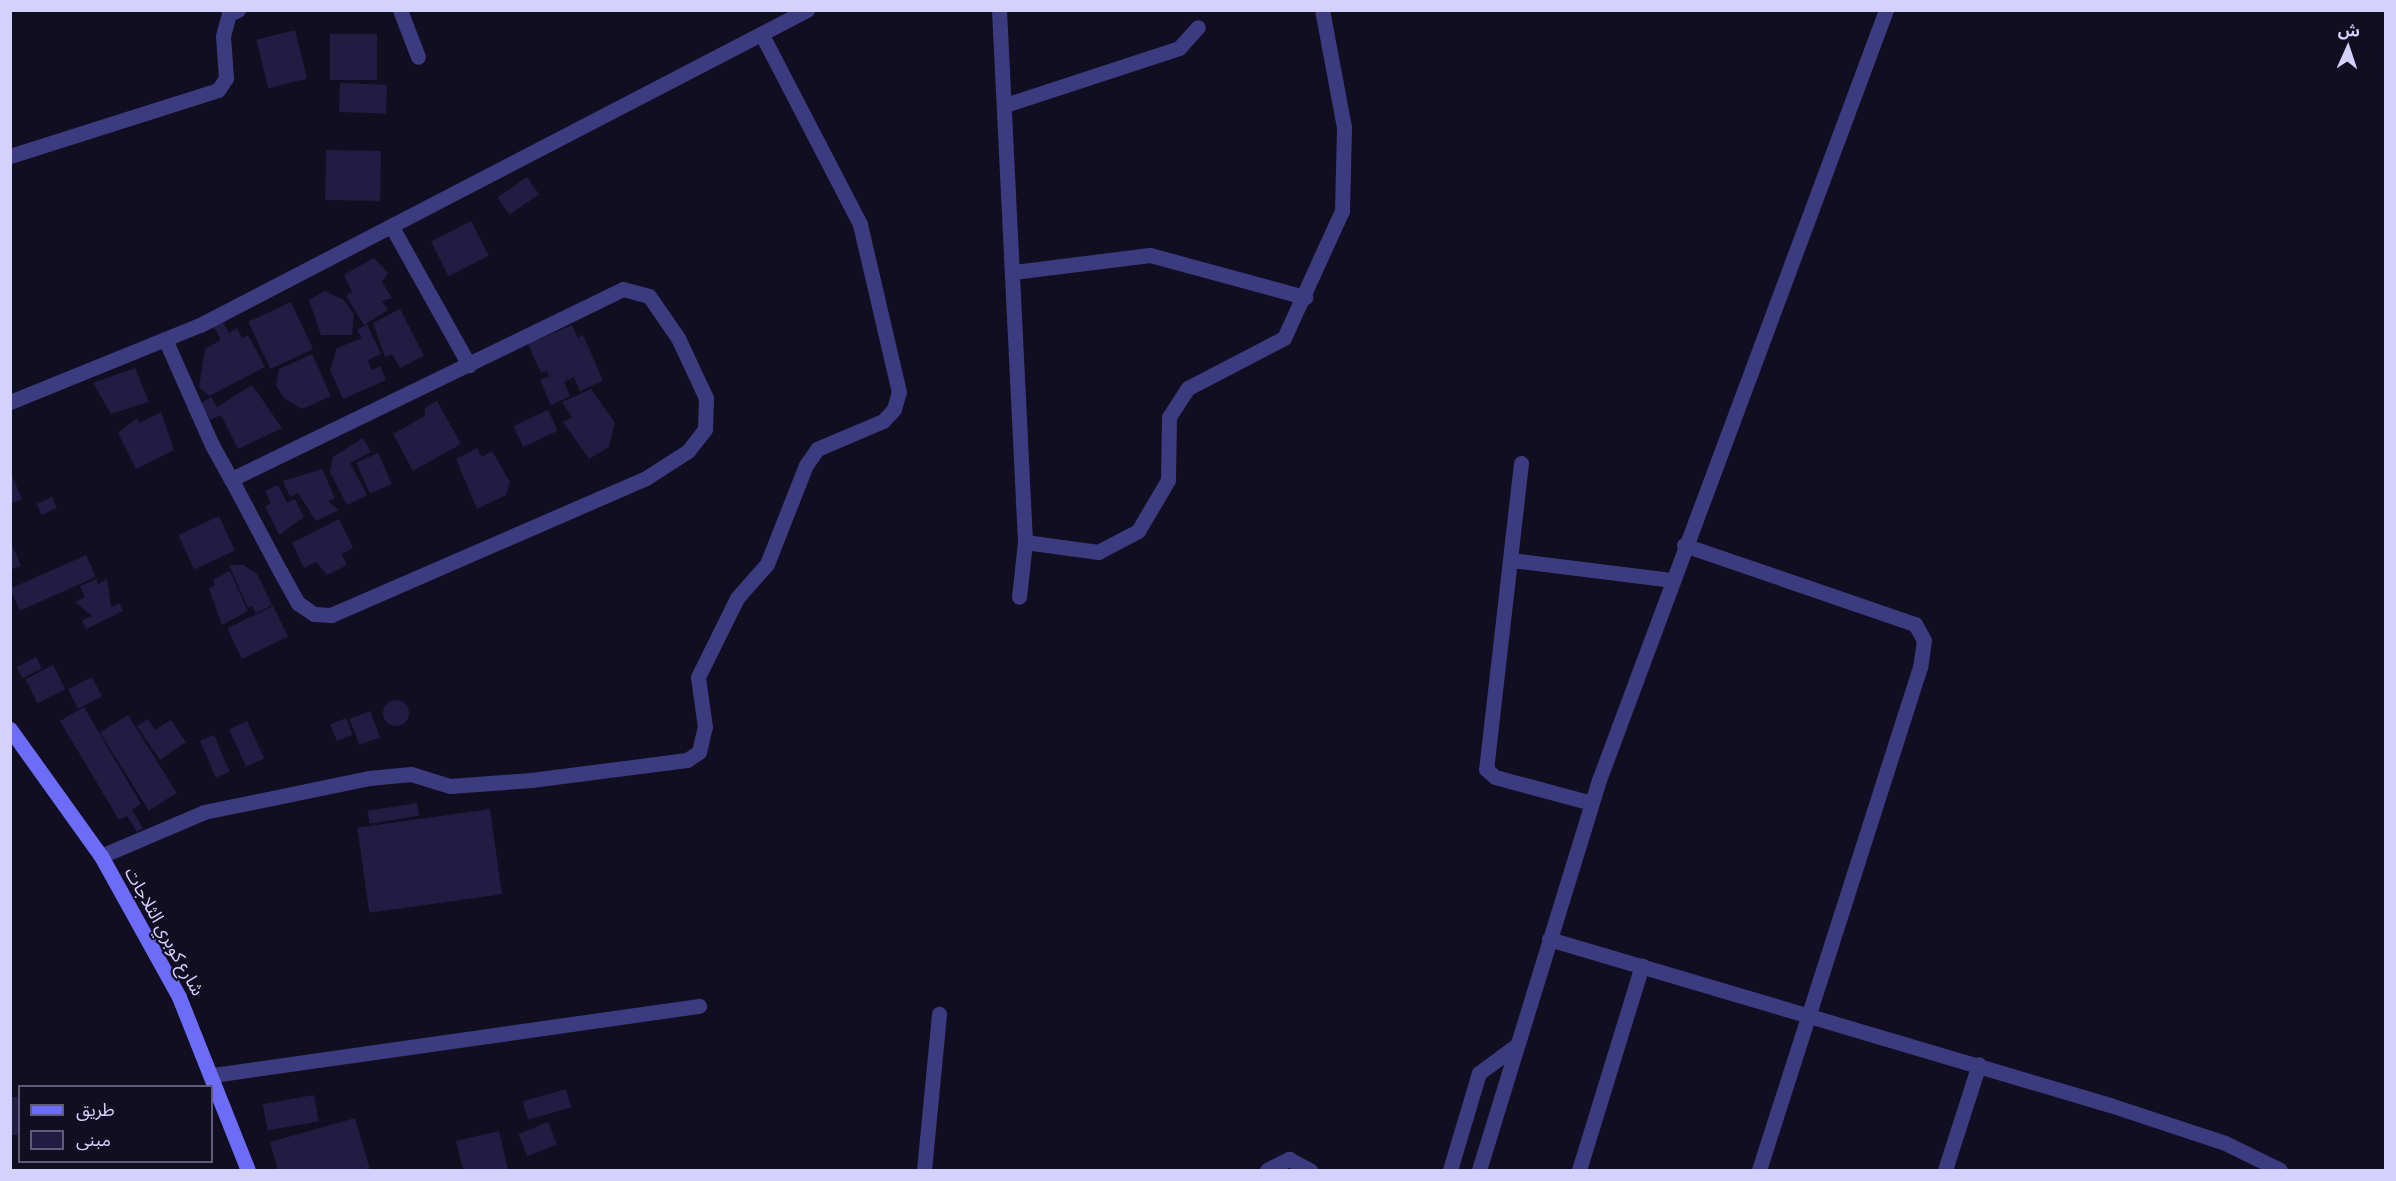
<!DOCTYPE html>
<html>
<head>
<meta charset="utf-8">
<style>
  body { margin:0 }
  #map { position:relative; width:2396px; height:1181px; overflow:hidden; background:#110e22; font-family:Commissioner,"Noto Sans Arabic",sans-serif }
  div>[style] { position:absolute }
  .building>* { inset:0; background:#221b42; transform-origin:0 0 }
  .round { border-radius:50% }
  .minor>* { height:15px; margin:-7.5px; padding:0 7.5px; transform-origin:7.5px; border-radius:7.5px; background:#3c3b7f }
  .tertiary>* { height:15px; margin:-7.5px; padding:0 7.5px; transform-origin:7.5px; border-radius:7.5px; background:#3c3b7f }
  .secondary>* { height:15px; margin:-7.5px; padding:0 7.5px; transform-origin:7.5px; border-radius:7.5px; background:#6c6cf9 }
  span { translate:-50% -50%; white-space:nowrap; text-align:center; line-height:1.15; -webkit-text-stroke:4.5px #110e22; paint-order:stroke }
  .street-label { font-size:18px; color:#d5d1fd }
  .frame { position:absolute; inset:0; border:12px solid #d5d1fd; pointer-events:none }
  .legend { position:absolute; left:18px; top:1085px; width:195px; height:78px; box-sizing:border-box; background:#110e22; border:2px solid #5f5c7a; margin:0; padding:8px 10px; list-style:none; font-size:18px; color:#d5d1fd }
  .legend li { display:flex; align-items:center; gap:12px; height:30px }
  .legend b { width:30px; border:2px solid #5f5c7a }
  .north { position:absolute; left:2318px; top:18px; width:60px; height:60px; -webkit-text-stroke:4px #110e22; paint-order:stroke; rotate:3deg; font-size:16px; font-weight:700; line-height:24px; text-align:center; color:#d5d1fd }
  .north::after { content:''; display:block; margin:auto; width:21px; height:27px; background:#d5d1fd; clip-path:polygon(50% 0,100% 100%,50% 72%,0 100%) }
</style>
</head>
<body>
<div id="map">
  <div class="building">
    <i style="left:295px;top:30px;width:50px;height:40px;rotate:76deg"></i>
    <i style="left:330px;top:34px;width:47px;height:46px"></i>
    <i style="left:340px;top:83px;width:47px;height:29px;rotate:2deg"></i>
    <i style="left:326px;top:150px;width:55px;height:50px;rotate:1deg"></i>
    <i style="left:527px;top:177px;width:21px;height:36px;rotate:55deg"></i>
    <i style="left:471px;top:221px;width:39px;height:45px;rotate:63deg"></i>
    <i style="clip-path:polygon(374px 258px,388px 273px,382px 282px,392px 298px,382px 301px,388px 310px,364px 325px,346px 296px,352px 292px,344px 275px)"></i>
    <i style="clip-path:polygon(325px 291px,344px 300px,354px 314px,352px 335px,321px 335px,309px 300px)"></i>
    <i style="left:291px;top:302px;width:52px;height:47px;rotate:65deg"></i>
    <i style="clip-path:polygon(400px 309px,424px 356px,400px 368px,392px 354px,385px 357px,373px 323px)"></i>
    <i style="clip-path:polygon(221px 319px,229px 333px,237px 328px,242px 338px,248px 335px,265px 367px,209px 396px,199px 387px,205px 349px,221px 340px,212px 324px)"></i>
    <i style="clip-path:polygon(367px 324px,381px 354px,368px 360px,372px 370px,380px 366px,386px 380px,343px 399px,330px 370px,337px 348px,362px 338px,357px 330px)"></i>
    <i style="clip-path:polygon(572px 325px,578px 338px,583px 335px,603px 381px,580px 391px,574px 377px,564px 382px,570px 396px,551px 405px,540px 380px,549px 376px,547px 371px,541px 373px,528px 344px)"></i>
    <i style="clip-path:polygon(312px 354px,331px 396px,302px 409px,285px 399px,276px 386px,279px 369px)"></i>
    <i style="clip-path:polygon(135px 368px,149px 402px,111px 414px,93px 383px)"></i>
    <i style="clip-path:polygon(252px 385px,282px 428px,238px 449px,221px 415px,210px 420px,201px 403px,211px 397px,217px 407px)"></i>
    <i style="clip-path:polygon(591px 389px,615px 423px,609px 447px,589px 459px,563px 422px,572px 418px,562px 402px)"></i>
    <i style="clip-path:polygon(437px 401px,461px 444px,413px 471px,393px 434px,425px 416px,425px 408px)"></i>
    <i style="left:548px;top:410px;width:23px;height:38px;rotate:65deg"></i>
    <i style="clip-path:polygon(161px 412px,174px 450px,136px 469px,118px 433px,137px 418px,139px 423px)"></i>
    <i style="clip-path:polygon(363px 438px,371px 452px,350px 463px,367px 495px,347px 505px,330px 472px,333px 457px)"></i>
    <i style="clip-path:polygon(477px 448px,482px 457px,492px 451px,510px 482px,506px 495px,477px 509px,456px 459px)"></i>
    <i style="left:378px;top:453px;width:34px;height:24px;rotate:66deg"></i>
    <i style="clip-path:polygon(322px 469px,335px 498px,328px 501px,339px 510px,316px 521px,298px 493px,290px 497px,283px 481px)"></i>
    <i style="clip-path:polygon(10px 471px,22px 499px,10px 504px)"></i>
    <i style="clip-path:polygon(278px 485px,287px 503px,295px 499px,304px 517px,279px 535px,265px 506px,271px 503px,265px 491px)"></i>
    <i style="left:52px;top:497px;width:12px;height:17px;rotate:66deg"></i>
    <i style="left:219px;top:516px;width:38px;height:45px;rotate:65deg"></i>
    <i style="clip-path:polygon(339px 519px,353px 548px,342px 554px,347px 565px,327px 575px,316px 562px,304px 568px,292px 543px)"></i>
    <i style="clip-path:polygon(10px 540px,21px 566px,10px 570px)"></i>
    <i style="left:86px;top:555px;width:24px;height:83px;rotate:66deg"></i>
    <i style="clip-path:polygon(229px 565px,243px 565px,257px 574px,272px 605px,256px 613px,252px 606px,248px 608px)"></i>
    <i style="clip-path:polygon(230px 571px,248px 611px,222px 625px,209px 589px,215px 585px,213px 580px)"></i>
    <i style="clip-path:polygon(96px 579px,98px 584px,107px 579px,111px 607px,119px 603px,123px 611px,86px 629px,82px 620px,92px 616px,75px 602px,85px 597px,80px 586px)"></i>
    <i style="left:273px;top:606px;width:34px;height:51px;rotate:64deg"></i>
    <i style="left:36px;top:657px;width:13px;height:22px;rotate:63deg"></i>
    <i style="left:53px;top:665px;width:27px;height:31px;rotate:63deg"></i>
    <i style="left:92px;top:677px;width:22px;height:27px;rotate:63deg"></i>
    <i class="round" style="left:383px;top:700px;width:26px;height:26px"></i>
    <i style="clip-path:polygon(84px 707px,141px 804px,132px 810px,143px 828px,137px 832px,127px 816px,119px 820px,60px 721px)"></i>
    <i style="left:370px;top:711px;width:28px;height:22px;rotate:69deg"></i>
    <i style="left:128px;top:715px;width:92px;height:33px;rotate:58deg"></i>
    <i style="left:346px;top:718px;width:18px;height:17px;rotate:68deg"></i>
    <i style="clip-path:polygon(148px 719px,155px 730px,171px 720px,186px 742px,160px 760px,137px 726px)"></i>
    <i style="left:247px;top:721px;width:41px;height:20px;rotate:65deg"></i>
    <i style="left:214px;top:735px;width:40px;height:15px;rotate:67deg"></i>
    <i style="left:417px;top:803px;width:13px;height:50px;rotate:81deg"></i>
    <i style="left:490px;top:809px;width:86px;height:134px;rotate:82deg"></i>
    <i style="left:566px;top:1089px;width:19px;height:45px;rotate:74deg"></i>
    <i style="left:314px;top:1095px;width:27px;height:52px;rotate:80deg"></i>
    <i style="left:20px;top:1097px;width:38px;height:10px;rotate:90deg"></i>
    <i style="clip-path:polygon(355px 1118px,370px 1170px,278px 1170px,270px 1142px)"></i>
    <i style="left:548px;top:1122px;width:24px;height:32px;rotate:68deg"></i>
    <i style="clip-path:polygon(499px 1131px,508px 1170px,463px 1170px,456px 1141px)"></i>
  </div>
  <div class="minor">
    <i style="left:400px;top:10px;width:50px;rotate:69deg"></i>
    <i style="left:999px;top:10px;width:533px;rotate:87.2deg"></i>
    <i style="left:1025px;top:542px;width:55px;rotate:96.2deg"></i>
    <i style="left:1005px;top:105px;width:183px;rotate:-18.1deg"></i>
    <i style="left:1179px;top:48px;width:28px;rotate:-48deg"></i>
    <i style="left:10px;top:156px;width:218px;rotate:-17.6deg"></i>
    <i style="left:218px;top:90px;width:14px;rotate:-56deg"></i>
    <i style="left:226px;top:78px;width:42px;rotate:-94.1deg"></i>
    <i style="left:223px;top:36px;width:23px;rotate:-75deg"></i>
    <i style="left:229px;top:14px;width:10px;rotate:-24deg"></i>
    <i style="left:393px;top:229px;width:156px;rotate:60.8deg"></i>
    <i style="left:1013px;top:272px;width:138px;rotate:-7.1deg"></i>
    <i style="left:1150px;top:255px;width:161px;rotate:15.2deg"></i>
    <i style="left:165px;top:339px;width:116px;rotate:66.1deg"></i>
    <i style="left:212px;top:445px;width:39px;rotate:61deg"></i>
    <i style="left:231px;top:479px;width:104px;rotate:62deg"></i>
    <i style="left:280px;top:571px;width:37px;rotate:61deg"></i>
    <i style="left:298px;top:603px;width:19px;rotate:35deg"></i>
    <i style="left:314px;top:614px;width:17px;rotate:3deg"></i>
    <i style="left:331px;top:615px;width:344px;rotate:-23.5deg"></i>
    <i style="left:646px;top:478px;width:50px;rotate:-32.7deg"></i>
    <i style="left:688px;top:451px;width:28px;rotate:-52deg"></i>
    <i style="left:705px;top:429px;width:31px;rotate:-88deg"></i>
    <i style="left:706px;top:398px;width:66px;rotate:-115deg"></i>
    <i style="left:678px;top:338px;width:51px;rotate:-124.6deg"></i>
    <i style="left:649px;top:296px;width:27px;rotate:-165deg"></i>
    <i style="left:623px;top:289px;width:436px;rotate:154.1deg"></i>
    <i style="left:1521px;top:463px;width:308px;rotate:96.5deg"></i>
    <i style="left:1486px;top:769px;width:12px;rotate:42deg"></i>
    <i style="left:1495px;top:777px;width:100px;rotate:15deg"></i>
    <i style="left:1025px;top:542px;width:74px;rotate:7.8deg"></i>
    <i style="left:1098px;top:552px;width:45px;rotate:-27.7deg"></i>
    <i style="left:1138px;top:531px;width:59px;rotate:-59.5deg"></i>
    <i style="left:1168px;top:480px;width:63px;rotate:-89.1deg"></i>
    <i style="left:1169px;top:417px;width:35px;rotate:-57deg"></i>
    <i style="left:1188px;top:388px;width:108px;rotate:-27.5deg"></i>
    <i style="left:1284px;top:338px;width:140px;rotate:-65.5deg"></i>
    <i style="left:1342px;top:211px;width:84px;rotate:-88.6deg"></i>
    <i style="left:1344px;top:127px;width:119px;rotate:-100.6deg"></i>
    <i style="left:1684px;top:545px;width:244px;rotate:18.9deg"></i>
    <i style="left:1915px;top:624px;width:18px;rotate:61deg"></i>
    <i style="left:1924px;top:640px;width:27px;rotate:98deg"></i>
    <i style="left:1920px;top:667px;width:528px;rotate:107.75deg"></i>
    <i style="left:1511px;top:560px;width:161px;rotate:7.1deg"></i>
    <i style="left:101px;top:856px;width:112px;rotate:-23.1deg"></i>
    <i style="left:204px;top:812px;width:168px;rotate:-11.6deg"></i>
    <i style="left:369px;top:778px;width:42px;rotate:-5.4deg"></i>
    <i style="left:411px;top:774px;width:41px;rotate:17.1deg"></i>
    <i style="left:450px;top:786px;width:81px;rotate:-4.2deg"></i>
    <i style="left:531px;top:780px;width:157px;rotate:-7.3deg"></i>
    <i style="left:687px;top:760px;width:14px;rotate:-34deg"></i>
    <i style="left:699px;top:752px;width:26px;rotate:-77deg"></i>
    <i style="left:705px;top:727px;width:50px;rotate:-98deg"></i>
    <i style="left:698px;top:677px;width:88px;rotate:-63.7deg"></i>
    <i style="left:737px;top:598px;width:45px;rotate:-48.6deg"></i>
    <i style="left:767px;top:564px;width:106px;rotate:-68.5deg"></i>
    <i style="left:806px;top:465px;width:19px;rotate:-55deg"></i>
    <i style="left:817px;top:449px;width:72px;rotate:-23deg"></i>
    <i style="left:883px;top:421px;width:16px;rotate:-47deg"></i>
    <i style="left:894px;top:409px;width:18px;rotate:-74deg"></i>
    <i style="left:899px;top:392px;width:172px;rotate:-103.1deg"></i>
    <i style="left:860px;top:224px;width:213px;rotate:-117.4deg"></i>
    <i style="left:1549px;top:939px;width:585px;rotate:16.48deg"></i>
    <i style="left:2110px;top:1105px;width:121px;rotate:18.3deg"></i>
    <i style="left:2225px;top:1143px;width:61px;rotate:26.1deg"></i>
    <i style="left:213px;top:1075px;width:491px;rotate:-8.1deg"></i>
    <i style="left:924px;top:1170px;width:157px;rotate:-84.5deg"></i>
    <i style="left:1267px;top:1170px;width:25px;rotate:-27deg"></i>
    <i style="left:1289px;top:1159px;width:24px;rotate:28deg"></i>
    <i style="left:1450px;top:1170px;width:101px;rotate:-73.4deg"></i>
    <i style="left:1479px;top:1073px;width:47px;rotate:-36.4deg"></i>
    <i style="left:1479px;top:1170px;width:408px;rotate:-72.9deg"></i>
    <i style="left:1599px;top:780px;width:822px;rotate:-69.56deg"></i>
    <i style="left:1579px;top:1170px;width:214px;rotate:-72.9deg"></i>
    <i style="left:1945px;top:1170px;width:111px;rotate:-72.2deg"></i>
  </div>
  <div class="tertiary">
    <i style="left:10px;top:402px;width:205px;rotate:-22.1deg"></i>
    <i style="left:200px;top:325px;width:684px;rotate:-27.43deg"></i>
  </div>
  <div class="secondary">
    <i style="left:10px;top:729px;width:156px;rotate:54.4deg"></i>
    <i style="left:101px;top:856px;width:161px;rotate:61deg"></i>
    <i style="left:179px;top:997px;width:186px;rotate:68.3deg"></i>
  </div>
  <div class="street-label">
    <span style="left:165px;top:931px;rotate:61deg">شارع كوبري الثلاجات</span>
  </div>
  <div class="frame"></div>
  <ul class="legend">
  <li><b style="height:8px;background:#6c6cf9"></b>طريق</li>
  <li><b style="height:16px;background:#221b42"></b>مبنى</li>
  </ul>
  <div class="north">ش</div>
</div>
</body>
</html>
